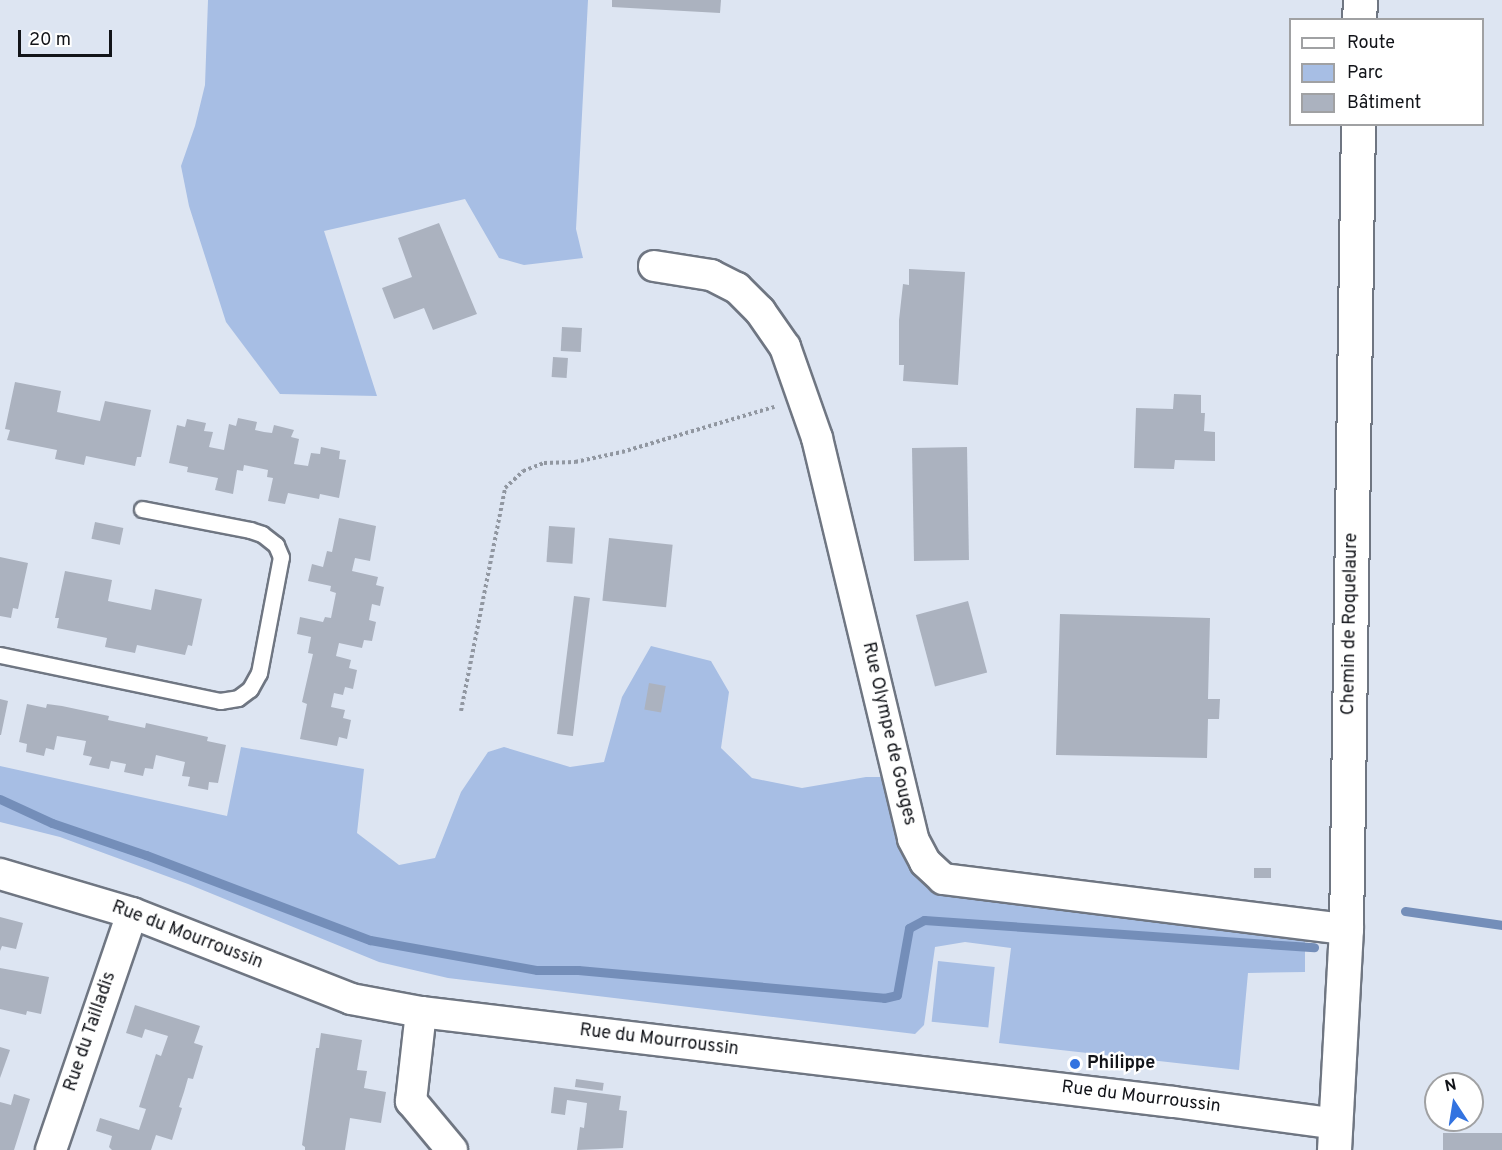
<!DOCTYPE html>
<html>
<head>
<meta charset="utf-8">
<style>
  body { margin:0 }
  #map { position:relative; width:1502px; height:1150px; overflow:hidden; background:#dde5f2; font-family:Overpass,sans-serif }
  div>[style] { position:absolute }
  .green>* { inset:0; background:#a7bee4; transform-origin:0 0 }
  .stream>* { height:9px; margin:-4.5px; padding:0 4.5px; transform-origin:4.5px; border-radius:4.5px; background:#748eb9 }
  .building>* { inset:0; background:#abb2bf; transform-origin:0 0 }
  .path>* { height:4px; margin-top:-2px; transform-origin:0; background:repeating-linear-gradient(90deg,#9197a1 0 3px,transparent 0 6px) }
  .roads { filter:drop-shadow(2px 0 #6f7682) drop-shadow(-2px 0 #6f7682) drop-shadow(0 2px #6f7682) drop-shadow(0 -2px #6f7682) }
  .service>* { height:15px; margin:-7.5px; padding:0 7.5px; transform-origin:7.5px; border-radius:7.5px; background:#fff }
  .minor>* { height:30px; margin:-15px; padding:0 15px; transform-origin:15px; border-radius:15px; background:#fff }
  .tertiary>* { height:33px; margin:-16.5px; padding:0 16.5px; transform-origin:16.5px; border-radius:16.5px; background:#fff }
  .dots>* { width:16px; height:16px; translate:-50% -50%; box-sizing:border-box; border:3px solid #fff; border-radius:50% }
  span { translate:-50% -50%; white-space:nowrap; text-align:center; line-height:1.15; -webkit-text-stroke:4.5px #fff; paint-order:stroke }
  .street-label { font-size:18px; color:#121419 }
  .poi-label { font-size:18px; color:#121419; font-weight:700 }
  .left { translate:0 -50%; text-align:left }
  .legend { position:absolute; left:1289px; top:18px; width:195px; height:108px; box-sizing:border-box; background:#fff; border:2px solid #a0a1a3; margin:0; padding:8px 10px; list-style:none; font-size:18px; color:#121419 }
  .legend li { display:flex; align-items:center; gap:12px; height:30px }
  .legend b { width:30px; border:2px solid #a0a1a3 }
  .north { position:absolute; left:1424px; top:1072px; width:60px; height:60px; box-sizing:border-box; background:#fff; border:2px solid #a0a1a3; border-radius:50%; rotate:348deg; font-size:16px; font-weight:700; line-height:24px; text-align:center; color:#121419 }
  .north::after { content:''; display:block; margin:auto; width:21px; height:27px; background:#3373e0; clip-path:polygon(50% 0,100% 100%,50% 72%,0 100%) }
  .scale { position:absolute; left:18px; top:30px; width:94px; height:27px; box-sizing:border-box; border:3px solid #121419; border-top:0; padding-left:8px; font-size:18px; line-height:21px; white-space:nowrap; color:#121419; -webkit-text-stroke:4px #fff; paint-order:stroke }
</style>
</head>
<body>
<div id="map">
  <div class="green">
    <i style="clip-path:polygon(208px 0,588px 0,576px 229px,583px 258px,524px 265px,499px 258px,465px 199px,324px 231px,377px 396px,280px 394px,226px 322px,189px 206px,181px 166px,195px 126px,205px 85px)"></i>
    <i style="clip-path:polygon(651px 646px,711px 661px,729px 692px,721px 748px,752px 778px,802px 788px,866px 777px,890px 777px,917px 872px,1305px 932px,1305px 972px,1248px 973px,1239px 1070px,999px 1043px,1011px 948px,965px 942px,935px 947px,924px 1025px,915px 1034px,448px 978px,379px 962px,188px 884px,60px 837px,0 822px,0 766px,227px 816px,241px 747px,364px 769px,357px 833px,399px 865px,435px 858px,461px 792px,488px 752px,504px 747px,570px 767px,604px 762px,622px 697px)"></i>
    <i style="left:938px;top:961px;width:57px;height:61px;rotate:6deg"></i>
  </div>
  <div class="stream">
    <i style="left:0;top:799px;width:57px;rotate:24.8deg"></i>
    <i style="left:52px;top:823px;width:99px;rotate:18.8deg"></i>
    <i style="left:146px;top:855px;width:240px;rotate:20.8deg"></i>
    <i style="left:370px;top:940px;width:170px;rotate:10.2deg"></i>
    <i style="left:537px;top:970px;width:41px"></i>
    <i style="left:578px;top:970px;width:307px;rotate:5.2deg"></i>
    <i style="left:884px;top:998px;width:13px;rotate:-13deg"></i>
    <i style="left:897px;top:995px;width:68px;rotate:-79.8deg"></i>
    <i style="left:909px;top:928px;width:17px;rotate:-28deg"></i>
    <i style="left:924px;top:920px;width:391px;rotate:4deg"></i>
    <i style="left:1405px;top:911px;width:98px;rotate:8.2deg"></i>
  </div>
  <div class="building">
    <i style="clip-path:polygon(612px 0,721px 0,720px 13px,612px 7px)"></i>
    <i style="clip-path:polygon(439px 223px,477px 314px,433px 330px,424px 308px,394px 319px,382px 288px,412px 277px,398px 238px)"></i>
    <i style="clip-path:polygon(909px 269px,965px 272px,958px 385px,903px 381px,904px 365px,899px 365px,899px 320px,903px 284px,909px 285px)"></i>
    <i style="left:562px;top:327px;width:20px;height:24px;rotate:3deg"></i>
    <i style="left:553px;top:357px;width:15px;height:20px;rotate:4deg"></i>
    <i style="clip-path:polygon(15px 382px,61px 391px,57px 412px,100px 421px,105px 401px,151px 410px,141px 457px,137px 457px,135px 466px,86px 456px,84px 465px,55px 459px,57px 450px,7px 440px,10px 430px,5px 429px)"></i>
    <i style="clip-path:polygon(1174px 394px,1201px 395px,1201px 413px,1205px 413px,1204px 431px,1215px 432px,1215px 461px,1175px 460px,1174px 469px,1134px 468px,1136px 408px,1173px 409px)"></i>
    <i style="clip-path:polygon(238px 418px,257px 422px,255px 430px,264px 432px,272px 433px,274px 425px,294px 430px,291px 437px,299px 439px,294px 464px,308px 466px,311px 453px,320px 454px,321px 447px,340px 451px,339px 459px,346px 460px,339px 498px,320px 494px,319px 499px,288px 493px,285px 504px,268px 501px,273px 478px,267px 477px,268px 470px,244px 465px,243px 471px,237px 470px,233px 494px,215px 490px,218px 478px,187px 472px,188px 467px,169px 463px,177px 425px,185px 427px,187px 419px,206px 423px,204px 431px,213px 432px,209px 447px,224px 450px,229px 424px,236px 426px)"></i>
    <i style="left:967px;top:447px;width:113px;height:55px;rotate:89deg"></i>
    <i style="clip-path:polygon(339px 518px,376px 526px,370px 561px,355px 558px,352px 571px,378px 577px,376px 585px,384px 587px,380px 606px,372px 604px,369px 620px,376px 622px,372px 641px,364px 640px,362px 648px,339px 643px,336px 656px,351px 660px,349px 668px,357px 670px,353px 689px,345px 687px,343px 695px,334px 693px,331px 707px,345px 710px,343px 718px,351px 720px,347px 739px,339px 737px,337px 746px,300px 739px,307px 704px,302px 702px,313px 654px,308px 653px,311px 637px,297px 634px,300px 617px,323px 622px,325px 617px,331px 618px,336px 593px,330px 591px,331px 586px,308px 581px,312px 564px,323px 567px,327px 551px,332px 552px)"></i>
    <i style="left:95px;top:522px;width:29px;height:17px;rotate:12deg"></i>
    <i style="left:549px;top:526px;width:26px;height:36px;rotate:4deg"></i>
    <i style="left:609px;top:538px;width:64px;height:63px;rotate:6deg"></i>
    <i style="clip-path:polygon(0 557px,28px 563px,18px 609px,13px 608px,11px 618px,0 616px)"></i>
    <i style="clip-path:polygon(65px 571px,112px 580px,108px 601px,151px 610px,155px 589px,202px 599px,192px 646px,188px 645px,185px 655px,137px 645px,135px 653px,105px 647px,107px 638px,57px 628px,59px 618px,55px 618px)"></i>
    <i style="left:574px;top:596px;width:16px;height:139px;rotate:7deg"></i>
    <i style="left:968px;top:601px;width:74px;height:54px;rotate:75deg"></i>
    <i style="clip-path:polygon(1060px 614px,1210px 618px,1208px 699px,1220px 699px,1219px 719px,1208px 719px,1207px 758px,1056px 755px)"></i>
    <i style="left:649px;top:683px;width:17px;height:27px;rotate:10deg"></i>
    <i style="clip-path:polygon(0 699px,8px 701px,1px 735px,0 735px)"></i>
    <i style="clip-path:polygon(27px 704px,46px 708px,47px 704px,62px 706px,109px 716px,108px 720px,145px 728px,146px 723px,208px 737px,207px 741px,226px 745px,218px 783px,209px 782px,208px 790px,188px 786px,190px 777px,182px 776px,185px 762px,156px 755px,153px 769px,145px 768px,143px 776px,124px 772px,126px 764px,111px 761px,109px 769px,89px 765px,92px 757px,83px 755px,86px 741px,57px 736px,54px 750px,46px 748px,44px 756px,26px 752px,27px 744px,19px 742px)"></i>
    <i style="left:1254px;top:868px;width:17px;height:10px"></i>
    <i style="clip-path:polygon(0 917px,23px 923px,16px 949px,2px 946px,0 951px)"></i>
    <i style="clip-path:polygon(0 968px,49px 977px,41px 1014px,27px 1011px,26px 1015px,0 1009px)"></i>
    <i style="clip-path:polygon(135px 1005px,200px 1026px,194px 1043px,203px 1046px,193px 1079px,188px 1078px,184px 1092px,179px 1107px,182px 1108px,172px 1140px,156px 1135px,151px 1150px,112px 1150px,109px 1147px,112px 1136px,96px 1131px,100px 1118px,139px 1130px,146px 1109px,139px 1107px,156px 1054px,161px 1056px,168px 1036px,145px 1029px,142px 1038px,126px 1033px)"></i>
    <i style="clip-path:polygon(321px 1033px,362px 1040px,357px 1070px,367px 1071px,364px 1088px,386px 1092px,381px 1123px,350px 1118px,345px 1150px,305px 1150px,305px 1147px,302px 1145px,316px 1048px,319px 1048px)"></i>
    <i style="clip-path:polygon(0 1047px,10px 1050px,0 1078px)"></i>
    <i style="left:576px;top:1079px;width:28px;height:8px;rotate:8deg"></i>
    <i style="clip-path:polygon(554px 1087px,621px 1096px,619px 1110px,627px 1111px,623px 1148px,577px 1150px,580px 1127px,584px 1128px,587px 1103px,567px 1100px,565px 1115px,551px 1113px)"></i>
    <i style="clip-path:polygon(14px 1094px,30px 1099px,14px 1150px,0 1150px,0 1102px,11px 1105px)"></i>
    <i style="left:1443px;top:1133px;width:59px;height:17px"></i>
  </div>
  <div class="path">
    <i style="left:461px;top:711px;width:227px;rotate:-78.8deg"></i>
    <i style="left:505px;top:488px;width:25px;rotate:-43deg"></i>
    <i style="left:523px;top:471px;width:22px;rotate:-21deg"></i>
    <i style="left:544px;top:463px;width:31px;rotate:-2deg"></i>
    <i style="left:575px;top:462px;width:48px;rotate:-12deg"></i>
    <i style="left:622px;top:452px;width:159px;rotate:-16.5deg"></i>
  </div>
  <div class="roads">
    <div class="service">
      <i style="left:0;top:655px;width:225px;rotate:11.8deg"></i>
      <i style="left:220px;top:701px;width:18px;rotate:-9deg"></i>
      <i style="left:238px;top:698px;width:15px;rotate:-37deg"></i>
      <i style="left:250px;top:689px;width:18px;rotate:-61deg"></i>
      <i style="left:259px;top:673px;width:118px;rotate:-79.3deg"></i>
      <i style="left:281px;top:557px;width:13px;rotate:-113deg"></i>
      <i style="left:276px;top:545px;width:18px;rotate:-142deg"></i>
      <i style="left:262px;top:534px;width:13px;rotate:-162deg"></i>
      <i style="left:250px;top:530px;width:110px;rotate:-169deg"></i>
    </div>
    <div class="minor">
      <i style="left:654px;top:266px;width:58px;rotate:9deg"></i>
      <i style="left:711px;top:275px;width:29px;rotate:27deg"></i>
      <i style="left:737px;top:288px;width:33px;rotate:45deg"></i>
      <i style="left:760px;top:311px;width:44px;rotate:55.2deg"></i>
      <i style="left:785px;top:347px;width:96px;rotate:70.6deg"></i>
      <i style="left:817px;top:438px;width:412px;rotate:76.5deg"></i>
      <i style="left:913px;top:839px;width:26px;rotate:62deg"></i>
      <i style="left:925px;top:862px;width:25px;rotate:43deg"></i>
      <i style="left:943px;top:879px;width:406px;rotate:7.1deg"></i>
      <i style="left:0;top:874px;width:138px;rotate:16.5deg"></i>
      <i style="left:132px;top:913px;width:235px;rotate:21.4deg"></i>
      <i style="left:351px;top:999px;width:71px;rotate:10.5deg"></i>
      <i style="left:421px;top:1012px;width:758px;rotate:6.82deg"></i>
      <i style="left:1174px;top:1102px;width:164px;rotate:7.7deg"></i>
      <i style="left:421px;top:1012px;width:90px;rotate:96.4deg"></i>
      <i style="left:411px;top:1101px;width:64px;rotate:50.1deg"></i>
      <i style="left:51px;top:1150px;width:250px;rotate:-71.1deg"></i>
    </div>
    <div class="tertiary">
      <i style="left:1359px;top:20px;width:20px;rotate:-87deg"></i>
      <i style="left:1334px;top:1150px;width:221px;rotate:-86.9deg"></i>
      <i style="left:1346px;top:929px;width:805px;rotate:-89.15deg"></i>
    </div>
  </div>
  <div class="dots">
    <i style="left:1075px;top:1064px;background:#3373e0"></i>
  </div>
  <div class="street-label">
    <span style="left:1351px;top:624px;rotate:-89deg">Chemin de Roquelaure</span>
    <span style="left:888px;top:734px;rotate:77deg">Rue Olympe de Gouges</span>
    <span style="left:187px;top:936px;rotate:21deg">Rue du Mourroussin</span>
    <span style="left:91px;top:1032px;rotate:-71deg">Rue du Tailladis</span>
    <span style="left:659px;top:1041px;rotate:7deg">Rue du Mourroussin</span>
    <span style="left:1141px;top:1098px;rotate:7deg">Rue du Mourroussin</span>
  </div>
  <div class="poi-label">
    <span class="left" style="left:1087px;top:1064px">Philippe</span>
  </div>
  <ul class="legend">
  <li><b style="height:8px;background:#fff"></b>Route</li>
  <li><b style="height:16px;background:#a7bee4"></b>Parc</li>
  <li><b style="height:16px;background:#abb2bf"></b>Bâtiment</li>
  </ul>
  <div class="north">N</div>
  <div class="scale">20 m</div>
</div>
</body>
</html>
